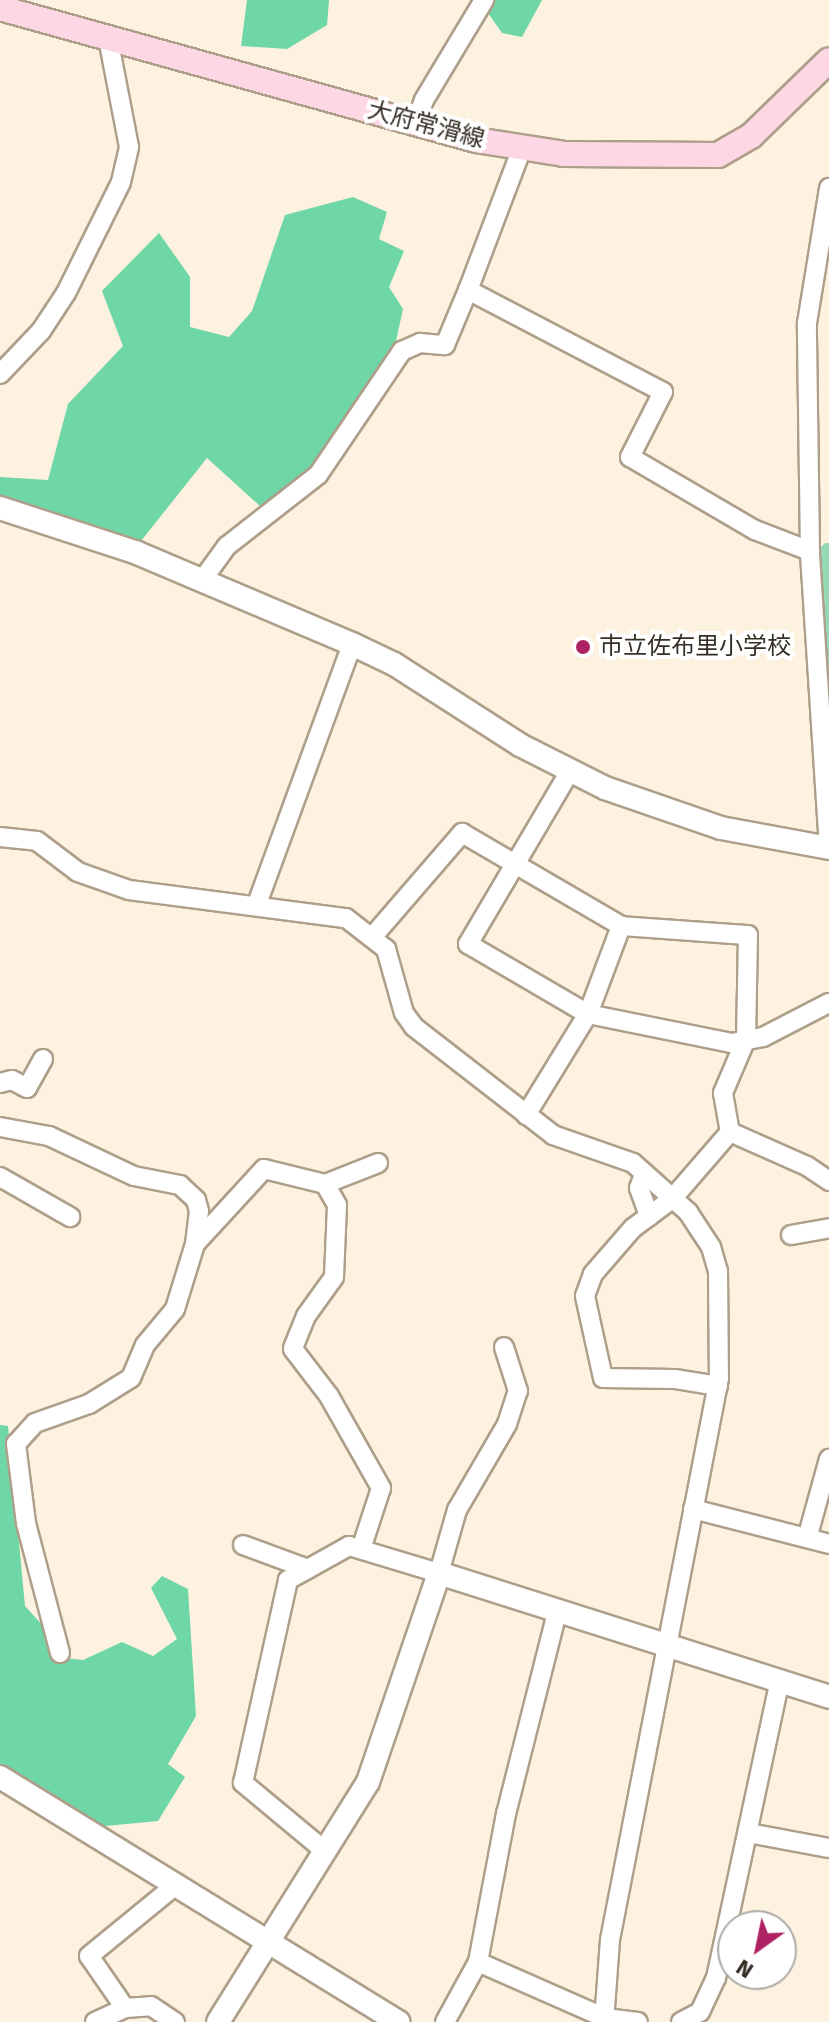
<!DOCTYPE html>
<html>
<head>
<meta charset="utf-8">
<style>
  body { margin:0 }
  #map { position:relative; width:829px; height:2022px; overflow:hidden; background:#fdf1df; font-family:"Fira Sans","Noto Sans JP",sans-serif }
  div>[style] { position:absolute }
  .green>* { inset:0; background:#96d7b5 }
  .forest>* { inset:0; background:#6ed7a5 }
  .roads { filter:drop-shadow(2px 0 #ae9f8a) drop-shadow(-2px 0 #ae9f8a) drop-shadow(0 2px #ae9f8a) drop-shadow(0 -2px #ae9f8a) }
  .minor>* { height:18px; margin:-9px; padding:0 9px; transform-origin:9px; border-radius:9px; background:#fff }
  .tertiary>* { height:22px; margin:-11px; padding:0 11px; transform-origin:11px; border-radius:11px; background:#fff }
  .secondary>* { height:24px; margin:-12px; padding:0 12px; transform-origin:12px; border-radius:12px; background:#fed7e4 }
  .dots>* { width:22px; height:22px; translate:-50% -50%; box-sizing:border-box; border:4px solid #fff; border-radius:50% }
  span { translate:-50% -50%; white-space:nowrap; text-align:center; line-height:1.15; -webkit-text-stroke:8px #fff; paint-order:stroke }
  .street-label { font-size:24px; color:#352f26 }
  .poi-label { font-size:24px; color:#352f26 }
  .left { translate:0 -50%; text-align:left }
  .north { position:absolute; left:717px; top:1910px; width:80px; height:80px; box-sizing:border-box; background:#fff; border:2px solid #aeaca8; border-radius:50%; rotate:213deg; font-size:22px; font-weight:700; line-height:32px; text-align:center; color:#352f26 }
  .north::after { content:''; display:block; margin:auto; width:28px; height:36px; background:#ad2363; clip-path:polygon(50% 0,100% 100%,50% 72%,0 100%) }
</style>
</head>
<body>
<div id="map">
  <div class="green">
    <i style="clip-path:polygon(825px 543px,829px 543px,829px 687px,819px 549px)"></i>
  </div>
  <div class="forest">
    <i style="clip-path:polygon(247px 0,329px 0,327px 25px,287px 49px,241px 46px)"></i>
    <i style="clip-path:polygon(491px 0,542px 0,522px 37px,502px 33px,486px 10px)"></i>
    <i style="clip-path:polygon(353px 197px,387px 212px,379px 239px,404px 251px,389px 287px,403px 309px,396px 341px,313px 468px,260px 506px,207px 458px,141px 541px,0 497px,0 477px,48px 480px,68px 404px,123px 346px,102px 291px,159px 233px,190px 277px,190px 327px,229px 337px,252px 311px,285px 215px)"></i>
    <i style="clip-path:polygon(0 1425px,8px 1426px,25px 1606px,46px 1629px,57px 1657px,83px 1660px,122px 1642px,153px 1656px,177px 1639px,151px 1588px,162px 1576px,188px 1589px,196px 1716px,168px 1764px,185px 1777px,158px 1821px,95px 1827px,0 1769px)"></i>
  </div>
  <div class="roads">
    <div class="minor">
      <i style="left:416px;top:123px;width:24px;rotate:-71deg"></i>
      <i style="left:424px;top:100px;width:117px;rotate:-59deg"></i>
      <i style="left:522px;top:148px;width:152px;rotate:110.8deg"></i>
      <i style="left:468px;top:290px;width:220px;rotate:27.6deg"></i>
      <i style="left:663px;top:392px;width:73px;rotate:116.9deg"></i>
      <i style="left:630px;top:457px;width:145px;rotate:30.3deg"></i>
      <i style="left:755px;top:530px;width:59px;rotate:20.9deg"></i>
      <i style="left:0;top:374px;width:59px;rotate:-46.4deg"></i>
      <i style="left:41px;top:331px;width:45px;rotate:-56.7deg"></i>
      <i style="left:66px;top:293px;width:124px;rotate:-63.6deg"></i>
      <i style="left:121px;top:182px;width:36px;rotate:-77deg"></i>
      <i style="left:129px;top:147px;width:111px;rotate:-100.9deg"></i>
      <i style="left:203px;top:579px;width:41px;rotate:-54deg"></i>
      <i style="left:227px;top:546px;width:115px;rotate:-38deg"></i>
      <i style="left:318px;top:475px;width:150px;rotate:-55.9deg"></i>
      <i style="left:402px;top:351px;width:20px;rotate:-24deg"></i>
      <i style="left:420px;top:343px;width:25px;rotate:5deg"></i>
      <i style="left:445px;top:345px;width:60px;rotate:-67.3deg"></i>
      <i style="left:570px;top:771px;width:201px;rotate:120.5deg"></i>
      <i style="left:468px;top:944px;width:139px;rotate:30.3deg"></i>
      <i style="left:588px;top:1014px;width:147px;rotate:11.4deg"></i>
      <i style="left:732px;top:1043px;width:32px;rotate:-11deg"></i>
      <i style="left:763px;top:1037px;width:74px;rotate:-27.3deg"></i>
      <i style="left:0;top:837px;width:37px;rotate:6deg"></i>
      <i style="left:37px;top:841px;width:51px;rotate:37.1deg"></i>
      <i style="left:78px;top:872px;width:54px;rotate:19.4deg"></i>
      <i style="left:129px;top:890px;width:219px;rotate:7.4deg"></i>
      <i style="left:346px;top:918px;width:51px;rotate:37.8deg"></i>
      <i style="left:386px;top:949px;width:66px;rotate:74.3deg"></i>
      <i style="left:404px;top:1013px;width:17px;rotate:54deg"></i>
      <i style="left:414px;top:1027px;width:176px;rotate:37.8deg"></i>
      <i style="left:553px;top:1135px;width:85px;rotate:19.3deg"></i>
      <i style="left:633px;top:1163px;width:74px;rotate:41.7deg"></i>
      <i style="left:688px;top:1212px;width:42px;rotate:56.7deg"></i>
      <i style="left:711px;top:1247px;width:25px;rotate:74deg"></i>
      <i style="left:718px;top:1271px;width:107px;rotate:89.5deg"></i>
      <i style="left:719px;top:1378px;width:572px;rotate:100.98deg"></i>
      <i style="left:610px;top:1940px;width:82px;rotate:94.2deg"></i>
      <i style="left:829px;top:848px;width:298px;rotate:-93.7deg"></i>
      <i style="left:810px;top:551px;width:228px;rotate:-90.8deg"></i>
      <i style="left:807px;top:323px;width:137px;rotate:-80.7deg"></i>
      <i style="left:257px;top:904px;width:277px;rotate:-69.9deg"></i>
      <i style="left:374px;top:935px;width:135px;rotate:-49.2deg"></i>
      <i style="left:462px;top:833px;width:184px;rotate:30.3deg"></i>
      <i style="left:621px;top:926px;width:127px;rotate:4.1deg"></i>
      <i style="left:748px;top:935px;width:104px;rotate:91.1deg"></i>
      <i style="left:746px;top:1039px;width:59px;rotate:113.1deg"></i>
      <i style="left:723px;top:1093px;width:40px;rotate:80deg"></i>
      <i style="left:0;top:1083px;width:12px;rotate:-14deg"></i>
      <i style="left:12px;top:1080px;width:17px;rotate:28deg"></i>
      <i style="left:27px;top:1088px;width:33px;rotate:-61deg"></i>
      <i style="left:526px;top:1115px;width:119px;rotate:-58.5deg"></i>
      <i style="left:588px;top:1014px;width:94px;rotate:-69.4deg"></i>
      <i style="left:0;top:1127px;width:50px;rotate:10.4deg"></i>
      <i style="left:49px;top:1136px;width:94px;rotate:25.2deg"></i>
      <i style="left:134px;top:1176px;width:47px;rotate:11.1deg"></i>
      <i style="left:180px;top:1185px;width:22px;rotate:43deg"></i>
      <i style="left:196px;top:1200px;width:11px;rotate:75deg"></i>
      <i style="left:199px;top:1211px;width:33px;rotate:97deg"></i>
      <i style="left:195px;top:1244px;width:102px;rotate:-47.4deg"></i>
      <i style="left:264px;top:1169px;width:63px;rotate:13.8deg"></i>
      <i style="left:325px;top:1184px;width:24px;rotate:60deg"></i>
      <i style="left:337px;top:1205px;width:72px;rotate:92.4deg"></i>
      <i style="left:334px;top:1277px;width:48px;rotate:125.7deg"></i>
      <i style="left:306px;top:1316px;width:35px;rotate:112deg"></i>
      <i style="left:293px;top:1349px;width:59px;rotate:52.5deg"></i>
      <i style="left:329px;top:1396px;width:106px;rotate:60.5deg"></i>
      <i style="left:381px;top:1488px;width:61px;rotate:108.1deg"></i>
      <i style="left:644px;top:1175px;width:14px;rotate:111deg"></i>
      <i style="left:639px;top:1188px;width:30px;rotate:70deg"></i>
      <i style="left:0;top:1177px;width:81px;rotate:29.7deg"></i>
      <i style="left:325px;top:1184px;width:57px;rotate:-21.6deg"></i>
      <i style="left:791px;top:1235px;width:39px;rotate:-10deg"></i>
      <i style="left:718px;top:1386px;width:44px;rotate:-170.8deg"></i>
      <i style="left:675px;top:1379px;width:72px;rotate:-179.2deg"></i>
      <i style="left:603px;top:1378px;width:84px;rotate:-102.4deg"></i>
      <i style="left:585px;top:1296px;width:23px;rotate:-70deg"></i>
      <i style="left:593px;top:1274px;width:61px;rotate:-49deg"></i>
      <i style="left:633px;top:1228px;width:49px;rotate:-36.6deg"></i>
      <i style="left:672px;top:1199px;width:89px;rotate:-49.1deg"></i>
      <i style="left:730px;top:1132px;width:84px;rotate:23.8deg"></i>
      <i style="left:807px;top:1166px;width:27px;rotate:34deg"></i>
      <i style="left:693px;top:1509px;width:140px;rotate:14.4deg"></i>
      <i style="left:808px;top:1535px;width:79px;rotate:-74.6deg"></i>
      <i style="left:243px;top:1545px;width:69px;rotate:20.3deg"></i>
      <i style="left:60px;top:1653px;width:134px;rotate:-104.7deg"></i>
      <i style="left:26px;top:1523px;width:80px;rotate:-97.2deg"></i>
      <i style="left:16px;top:1444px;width:28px;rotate:-48deg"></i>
      <i style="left:35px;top:1423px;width:57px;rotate:-19.4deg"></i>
      <i style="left:89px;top:1404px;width:49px;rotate:-31.8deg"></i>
      <i style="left:131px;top:1378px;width:36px;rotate:-67deg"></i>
      <i style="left:145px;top:1345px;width:47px;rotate:-50.2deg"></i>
      <i style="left:175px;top:1309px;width:68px;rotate:-72.9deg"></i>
      <i style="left:749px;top:1833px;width:81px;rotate:10.6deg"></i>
      <i style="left:325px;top:1851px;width:107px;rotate:-140.3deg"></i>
      <i style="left:243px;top:1783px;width:208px;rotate:-77.5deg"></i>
      <i style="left:288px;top:1580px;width:70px;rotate:-29.1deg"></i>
      <i style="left:349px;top:1546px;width:94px;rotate:16.7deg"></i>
      <i style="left:439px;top:1573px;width:66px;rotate:-74.1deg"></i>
      <i style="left:457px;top:1510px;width:99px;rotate:-59.8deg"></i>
      <i style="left:507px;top:1424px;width:35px;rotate:-72deg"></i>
      <i style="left:518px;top:1391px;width:46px;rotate:-107.7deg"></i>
      <i style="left:478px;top:1962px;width:139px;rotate:23.8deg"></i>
      <i style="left:605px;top:2018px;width:33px;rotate:7deg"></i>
      <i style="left:125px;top:2008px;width:63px;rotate:-124.7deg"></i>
      <i style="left:89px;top:1956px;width:114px;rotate:-39.3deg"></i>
      <i style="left:95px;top:2022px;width:33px;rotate:-25deg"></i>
      <i style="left:125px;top:2008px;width:26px;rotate:-4deg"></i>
      <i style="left:151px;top:2006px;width:29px;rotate:34deg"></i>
      <i style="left:445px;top:2022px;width:68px;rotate:-61.2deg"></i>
      <i style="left:478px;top:1962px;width:151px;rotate:-79.3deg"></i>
      <i style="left:506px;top:1814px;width:207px;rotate:-75.8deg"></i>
      <i style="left:681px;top:2022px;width:21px;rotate:-28deg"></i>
      <i style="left:700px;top:2012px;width:38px;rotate:-65deg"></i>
      <i style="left:716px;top:1978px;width:300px;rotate:-77.9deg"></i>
    </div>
    <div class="tertiary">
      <i style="left:0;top:508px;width:142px;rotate:18.1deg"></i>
      <i style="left:135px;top:552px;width:236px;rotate:23deg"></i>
      <i style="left:352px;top:644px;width:47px;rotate:25.5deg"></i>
      <i style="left:394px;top:664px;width:150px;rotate:32.7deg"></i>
      <i style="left:520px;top:745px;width:95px;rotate:26.8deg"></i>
      <i style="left:605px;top:788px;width:123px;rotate:19deg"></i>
      <i style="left:721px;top:828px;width:110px;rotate:10.5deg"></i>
      <i style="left:0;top:1777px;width:468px;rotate:31.6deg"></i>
      <i style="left:218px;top:2022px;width:283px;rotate:-58deg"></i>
      <i style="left:368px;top:1782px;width:221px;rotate:-71.2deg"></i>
      <i style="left:439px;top:1573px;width:409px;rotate:17.6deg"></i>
    </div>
    <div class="secondary">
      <i style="left:0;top:8px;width:494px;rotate:15.5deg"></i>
      <i style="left:476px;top:140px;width:89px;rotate:9deg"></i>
      <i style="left:564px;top:154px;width:154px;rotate:0.4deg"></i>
      <i style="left:718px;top:155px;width:39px;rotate:-30deg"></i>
      <i style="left:752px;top:135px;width:107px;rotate:-44.2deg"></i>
    </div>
  </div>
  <div class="dots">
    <i style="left:583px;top:647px;background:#ad2363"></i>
  </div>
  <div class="street-label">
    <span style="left:426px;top:125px;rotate:15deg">大府常滑線</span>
  </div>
  <div class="poi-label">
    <span class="left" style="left:599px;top:647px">市立佐布里小学校</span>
  </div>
  <div class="north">N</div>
</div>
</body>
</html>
